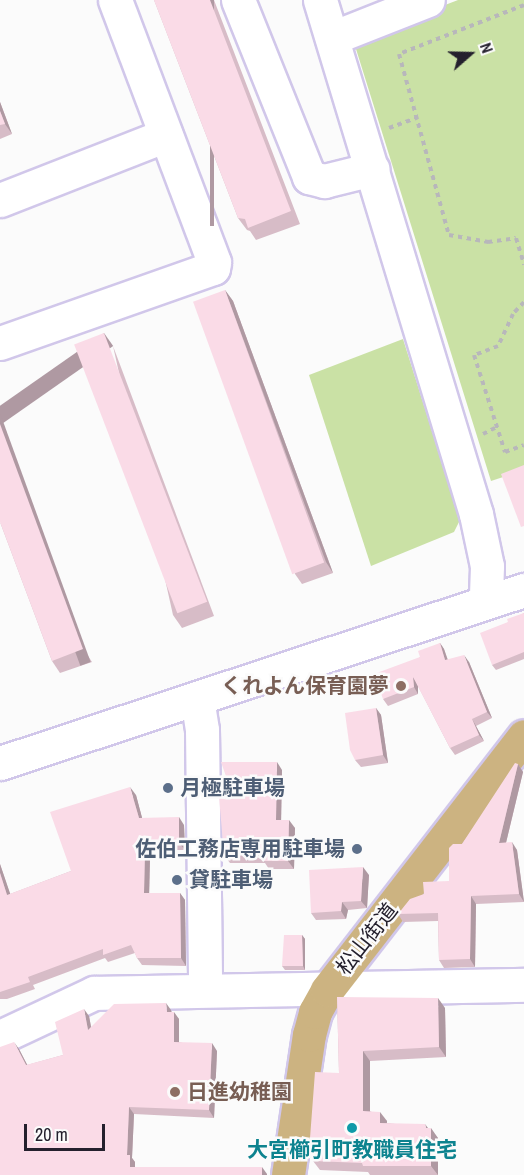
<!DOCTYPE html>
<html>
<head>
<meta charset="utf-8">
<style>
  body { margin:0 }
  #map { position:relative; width:524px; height:1175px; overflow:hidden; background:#fbfbfb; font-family:"Archivo Narrow","Noto Sans JP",sans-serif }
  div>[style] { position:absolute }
  .green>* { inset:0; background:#cae1a5 }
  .path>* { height:4px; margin-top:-2px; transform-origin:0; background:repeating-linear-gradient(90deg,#b8b7bb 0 4.5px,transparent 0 9px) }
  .roads { filter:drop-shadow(2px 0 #d1c7ea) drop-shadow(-2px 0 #d1c7ea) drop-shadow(0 2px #d1c7ea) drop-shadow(0 -2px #d1c7ea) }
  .minor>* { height:33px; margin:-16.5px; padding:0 16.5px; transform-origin:16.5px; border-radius:16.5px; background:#fff }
  .major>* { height:33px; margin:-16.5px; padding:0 16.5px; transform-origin:16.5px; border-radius:16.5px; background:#ccb381 }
  .wall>* { inset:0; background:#d7bcc7 }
  .shaded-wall>* { inset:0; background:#af99a2; transform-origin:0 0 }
  .building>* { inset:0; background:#fadbe7; transform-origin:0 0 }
  .dots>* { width:16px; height:16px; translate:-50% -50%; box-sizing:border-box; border:3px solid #fbfbfb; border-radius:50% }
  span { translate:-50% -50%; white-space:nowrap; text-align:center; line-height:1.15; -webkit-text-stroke:5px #fbfbfb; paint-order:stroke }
  .education-label { font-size:21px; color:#785e54; font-weight:700 }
  .right { translate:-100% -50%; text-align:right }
  .left { translate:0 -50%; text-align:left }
  .service-label { font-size:21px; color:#4e5e75; font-weight:700 }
  .street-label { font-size:21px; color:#24202d }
  .culture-label { font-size:21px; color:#0d838f; font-weight:700 }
  .north { position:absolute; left:440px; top:24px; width:60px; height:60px; -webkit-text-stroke:4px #fbfbfb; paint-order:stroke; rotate:70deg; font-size:16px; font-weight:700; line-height:24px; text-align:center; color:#24202d }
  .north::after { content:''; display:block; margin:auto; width:21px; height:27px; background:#24202d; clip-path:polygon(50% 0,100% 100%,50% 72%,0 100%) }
  .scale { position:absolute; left:24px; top:1124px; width:81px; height:27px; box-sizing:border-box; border:3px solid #24202d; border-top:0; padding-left:8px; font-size:18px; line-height:21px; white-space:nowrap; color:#24202d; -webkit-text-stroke:4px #fbfbfb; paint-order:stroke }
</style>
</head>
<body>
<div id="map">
  <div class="green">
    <i style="clip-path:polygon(458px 0,524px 0,524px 470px,491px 481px,356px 49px,360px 38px)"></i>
    <i style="clip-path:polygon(403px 339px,460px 520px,454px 532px,371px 566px,309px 375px)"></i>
  </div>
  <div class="path">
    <i style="left:524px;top:5px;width:134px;rotate:158.6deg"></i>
    <i style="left:399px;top:54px;width:188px;rotate:74.6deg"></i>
    <i style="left:449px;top:235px;width:40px;rotate:10deg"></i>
    <i style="left:488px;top:242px;width:28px;rotate:-8deg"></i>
    <i style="left:516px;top:238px;width:28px;rotate:73deg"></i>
    <i style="left:389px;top:128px;width:30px;rotate:-20deg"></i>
    <i style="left:524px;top:302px;width:16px;rotate:133deg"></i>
    <i style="left:513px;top:314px;width:35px;rotate:115deg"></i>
    <i style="left:498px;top:346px;width:26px;rotate:159deg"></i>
    <i style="left:474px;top:355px;width:102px;rotate:72.3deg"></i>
    <i style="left:505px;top:452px;width:20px;rotate:-20deg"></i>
    <i style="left:483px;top:434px;width:16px;rotate:-27deg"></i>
  </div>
  <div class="roads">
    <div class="minor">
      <i style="left:238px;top:0;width:191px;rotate:68.1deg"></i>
      <i style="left:309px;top:177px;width:16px;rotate:15deg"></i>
      <i style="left:324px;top:181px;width:50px;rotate:-13.8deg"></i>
      <i style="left:320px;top:0;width:537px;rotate:73.12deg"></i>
      <i style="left:476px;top:514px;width:53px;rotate:78.1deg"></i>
      <i style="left:487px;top:566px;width:36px;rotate:92deg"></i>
      <i style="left:332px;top:38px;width:103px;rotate:-21.6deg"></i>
      <i style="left:0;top:200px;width:178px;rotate:-21.4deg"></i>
      <i style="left:0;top:343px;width:226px;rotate:-19.4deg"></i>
      <i style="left:213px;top:268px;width:6px;rotate:-81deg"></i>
      <i style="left:214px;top:262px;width:280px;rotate:-110.7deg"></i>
      <i style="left:197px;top:698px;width:32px;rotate:81deg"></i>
      <i style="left:202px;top:730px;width:259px;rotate:89.3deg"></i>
      <i style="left:0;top:763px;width:552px;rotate:-18.27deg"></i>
      <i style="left:0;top:1037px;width:104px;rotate:-25.1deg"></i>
      <i style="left:94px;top:993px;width:430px;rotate:-1.1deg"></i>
    </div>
    <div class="major">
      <i style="left:288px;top:1175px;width:142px;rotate:-81.5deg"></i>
      <i style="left:309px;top:1035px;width:24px;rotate:-75deg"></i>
      <i style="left:315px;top:1012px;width:25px;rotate:-61deg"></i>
      <i style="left:327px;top:990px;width:321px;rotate:-52.2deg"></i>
    </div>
  </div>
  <div class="wall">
    <i style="clip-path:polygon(154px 0,214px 0,300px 224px,256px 240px,250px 231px,247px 230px,238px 218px)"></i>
    <i style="clip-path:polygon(0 102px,12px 134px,0 139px)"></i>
    <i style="clip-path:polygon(225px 290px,233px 301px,333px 573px,302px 584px,295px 574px)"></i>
    <i style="clip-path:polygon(113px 346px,214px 616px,182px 628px,173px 615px)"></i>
    <i style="clip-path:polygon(0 522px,92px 662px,60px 673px,52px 661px)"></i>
    <i style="clip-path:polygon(524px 613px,524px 659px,496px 670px,492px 665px,508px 622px)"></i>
    <i style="clip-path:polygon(440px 643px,444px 649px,448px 660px,469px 662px,492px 718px,476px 726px,484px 741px,455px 755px,450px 748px,418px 686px,418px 694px,388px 706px,383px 699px,420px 657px)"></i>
    <i style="clip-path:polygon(376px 708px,381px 715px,388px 763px,361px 767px,355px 760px)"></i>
    <i style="clip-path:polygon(518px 764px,523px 772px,506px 843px,517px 850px,524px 902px,476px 904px,475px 967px,444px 968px,439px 960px,438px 921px,403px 922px,398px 914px,424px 894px,449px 881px,462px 844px)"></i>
    <i style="clip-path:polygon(282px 770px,281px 820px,295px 828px,294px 869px,269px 869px,265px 863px,230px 863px,224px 855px,229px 785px)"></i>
    <i style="clip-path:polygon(136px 795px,142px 818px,184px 825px,185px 850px,171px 850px,150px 858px,149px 893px,180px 893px,185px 900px,186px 966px,142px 965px,137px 958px,135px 953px,108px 962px,105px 958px,33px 985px,35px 989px,7px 999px,0 999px,0 864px,10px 894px,71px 871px)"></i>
    <i style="clip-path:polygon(369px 875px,367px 908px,348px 910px,346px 919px,316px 920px,311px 913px)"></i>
    <i style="clip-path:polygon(302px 935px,305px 939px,305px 970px,285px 970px,282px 966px)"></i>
    <i style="clip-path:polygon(337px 997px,445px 1008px,446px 1057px,370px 1061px,370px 1111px,387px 1121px,387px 1123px,428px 1128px,438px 1138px,438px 1175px,370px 1175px,368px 1172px,320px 1170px,313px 1161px,313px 1143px,310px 1138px,339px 1073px)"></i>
    <i style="clip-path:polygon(171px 1010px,172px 1012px,179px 1019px,179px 1042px,217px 1051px,214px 1118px,134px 1114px,132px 1158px,135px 1162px,135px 1167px,267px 1174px,267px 1175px,0 1175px,19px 1049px,27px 1065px,63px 1055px,89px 1016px,91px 1027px)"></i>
  </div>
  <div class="shaded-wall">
    <i style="left:210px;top:0;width:4px;height:226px"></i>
    <i style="clip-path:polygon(0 102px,12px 134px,5px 124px,0 111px)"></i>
    <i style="clip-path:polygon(225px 290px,233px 301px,333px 573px,326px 562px)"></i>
    <i style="left:104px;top:333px;width:16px;height:288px;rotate:55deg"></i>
    <i style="left:0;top:413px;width:265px;height:11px;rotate:70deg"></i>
    <i style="clip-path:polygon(440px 643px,444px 649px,450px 667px,445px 660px)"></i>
    <i style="clip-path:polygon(464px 655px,469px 662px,492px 718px,487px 712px)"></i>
    <i style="clip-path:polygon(413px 677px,418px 684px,418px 694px,414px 687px)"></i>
    <i style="clip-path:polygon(376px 708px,381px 715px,388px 763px,383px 755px)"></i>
    <i style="clip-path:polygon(472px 719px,476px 726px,484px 741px,479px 735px)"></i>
    <i style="clip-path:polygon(277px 762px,282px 770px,281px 827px,276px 820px)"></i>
    <i style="clip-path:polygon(518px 764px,523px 772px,504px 851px,499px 843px)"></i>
    <i style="clip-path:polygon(130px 787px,136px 795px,144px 825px,139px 818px)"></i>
    <i style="clip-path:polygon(179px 817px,184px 825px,185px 850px,179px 843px)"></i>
    <i style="clip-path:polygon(289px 820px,295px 828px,294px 869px,288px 861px)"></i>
    <i style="clip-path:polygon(512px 842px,517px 850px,524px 902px,519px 894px)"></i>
    <i style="clip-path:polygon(145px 850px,150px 858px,149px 901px,144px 893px)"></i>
    <i style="clip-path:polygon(0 864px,13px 902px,7px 895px,0 873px)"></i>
    <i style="clip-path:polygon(363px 867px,369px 875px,367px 908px,361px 901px)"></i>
    <i style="clip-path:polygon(180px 893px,185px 900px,186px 966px,181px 958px)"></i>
    <i style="clip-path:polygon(471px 896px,476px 904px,475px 967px,470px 959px)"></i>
    <i style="clip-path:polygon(342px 902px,348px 910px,346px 919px,341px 911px)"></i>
    <i style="clip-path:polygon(302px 935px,305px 939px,305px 970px,303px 966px)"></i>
    <i style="clip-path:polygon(438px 998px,445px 1008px,446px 1057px,439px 1047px)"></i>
    <i style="clip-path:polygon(166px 1003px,171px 1010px,172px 1019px,167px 1012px)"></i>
    <i style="clip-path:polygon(84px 1009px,89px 1016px,93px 1037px,88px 1030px)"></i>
    <i style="clip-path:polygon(174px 1012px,179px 1019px,179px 1049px,174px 1042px)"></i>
    <i style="clip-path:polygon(14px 1042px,19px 1049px,31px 1072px,26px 1065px)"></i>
    <i style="clip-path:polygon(212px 1043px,217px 1051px,214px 1118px,209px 1110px)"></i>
    <i style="clip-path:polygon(363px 1051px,370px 1061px,370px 1121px,363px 1111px)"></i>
    <i style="clip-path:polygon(129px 1107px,134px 1114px,132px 1158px,135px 1162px,135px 1175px,130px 1167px,127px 1155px)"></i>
    <i style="clip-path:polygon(380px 1112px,387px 1121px,386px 1133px,380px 1123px)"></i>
    <i style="clip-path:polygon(425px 1124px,431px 1132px,431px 1128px,438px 1138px,438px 1175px,431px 1166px,426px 1128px)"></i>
    <i style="clip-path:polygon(262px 1167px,267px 1174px,267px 1175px,262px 1175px)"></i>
  </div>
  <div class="building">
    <i style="clip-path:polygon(154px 0,210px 0,291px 211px,248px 228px,245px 219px,238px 218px)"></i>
    <i style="clip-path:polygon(0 111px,5px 124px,0 125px)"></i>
    <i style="left:225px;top:290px;width:290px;height:34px;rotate:70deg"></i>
    <i style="left:104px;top:333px;width:288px;height:32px;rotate:69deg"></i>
    <i style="clip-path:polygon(0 424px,83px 649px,52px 661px,0 522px)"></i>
    <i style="clip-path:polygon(524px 465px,524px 526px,521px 527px,501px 474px)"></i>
    <i style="clip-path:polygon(524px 613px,524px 652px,492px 665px,480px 633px,508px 622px,507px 619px)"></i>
    <i style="clip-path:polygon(440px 643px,445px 660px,464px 655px,487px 712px,472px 719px,479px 735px,450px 748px,413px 677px,414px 687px,383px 699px,374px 674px,420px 657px,418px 651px)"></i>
    <i style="clip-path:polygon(376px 708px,383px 755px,355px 760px,350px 750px,345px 713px)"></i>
    <i style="clip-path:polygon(221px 762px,277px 762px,276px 820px,289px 820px,288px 861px,264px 861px,264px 855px,224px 855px,218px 785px,229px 785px)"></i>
    <i style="clip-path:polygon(515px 763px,518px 764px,499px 843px,512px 842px,519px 894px,471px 896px,470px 959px,439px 960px,438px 913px,398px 914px,410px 899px,424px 894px,423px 882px,449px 881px,449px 848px,453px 844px,462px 844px)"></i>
    <i style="clip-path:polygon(130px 787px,139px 818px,179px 817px,179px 843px,166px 843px,145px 850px,144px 893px,180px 893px,181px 958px,137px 958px,131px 945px,103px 955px,103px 949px,28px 977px,30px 982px,0 992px,0 873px,7px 895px,71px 871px,50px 812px)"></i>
    <i style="clip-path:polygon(363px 867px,361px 901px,342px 902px,341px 911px,311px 913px,309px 870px)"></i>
    <i style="clip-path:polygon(284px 935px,302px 935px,303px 966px,282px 966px)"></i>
    <i style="clip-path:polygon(337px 997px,438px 998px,439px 1047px,363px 1051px,363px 1111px,380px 1112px,380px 1123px,425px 1124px,426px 1128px,431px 1128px,431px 1166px,363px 1166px,362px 1163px,313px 1161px,313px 1140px,310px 1138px,315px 1072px,339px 1073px)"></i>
    <i style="clip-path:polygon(166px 1003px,167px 1012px,174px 1012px,174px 1042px,212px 1043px,209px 1110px,129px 1107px,127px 1155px,130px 1155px,130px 1167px,262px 1167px,262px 1175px,0 1175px,0 1047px,14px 1042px,26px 1065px,63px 1055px,55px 1022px,84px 1009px,88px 1030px,114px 1004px)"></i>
  </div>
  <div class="dots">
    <i style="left:401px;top:686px;background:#8d6e63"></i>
    <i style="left:168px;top:788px;background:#5c6f8a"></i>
    <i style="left:357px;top:849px;background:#5c6f8a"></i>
    <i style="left:177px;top:880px;background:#5c6f8a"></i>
    <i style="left:175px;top:1092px;background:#8d6e63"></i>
    <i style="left:352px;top:1128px;background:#0f9aa8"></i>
  </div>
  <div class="education-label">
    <span class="right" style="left:389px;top:686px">くれよん保育園夢</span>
    <span class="left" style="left:187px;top:1092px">日進幼稚園</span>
  </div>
  <div class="service-label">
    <span class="left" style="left:180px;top:788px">月極駐車場</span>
    <span class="right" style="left:345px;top:849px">佐伯工務店専用駐車場</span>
    <span class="left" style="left:189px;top:880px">貸駐車場</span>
  </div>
  <div class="street-label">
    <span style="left:367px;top:939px;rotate:-52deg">松山街道</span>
  </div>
  <div class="culture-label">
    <span style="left:352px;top:1150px">大宮櫛引町教職員住宅</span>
  </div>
  <div class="north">N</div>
  <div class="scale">20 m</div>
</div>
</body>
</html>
